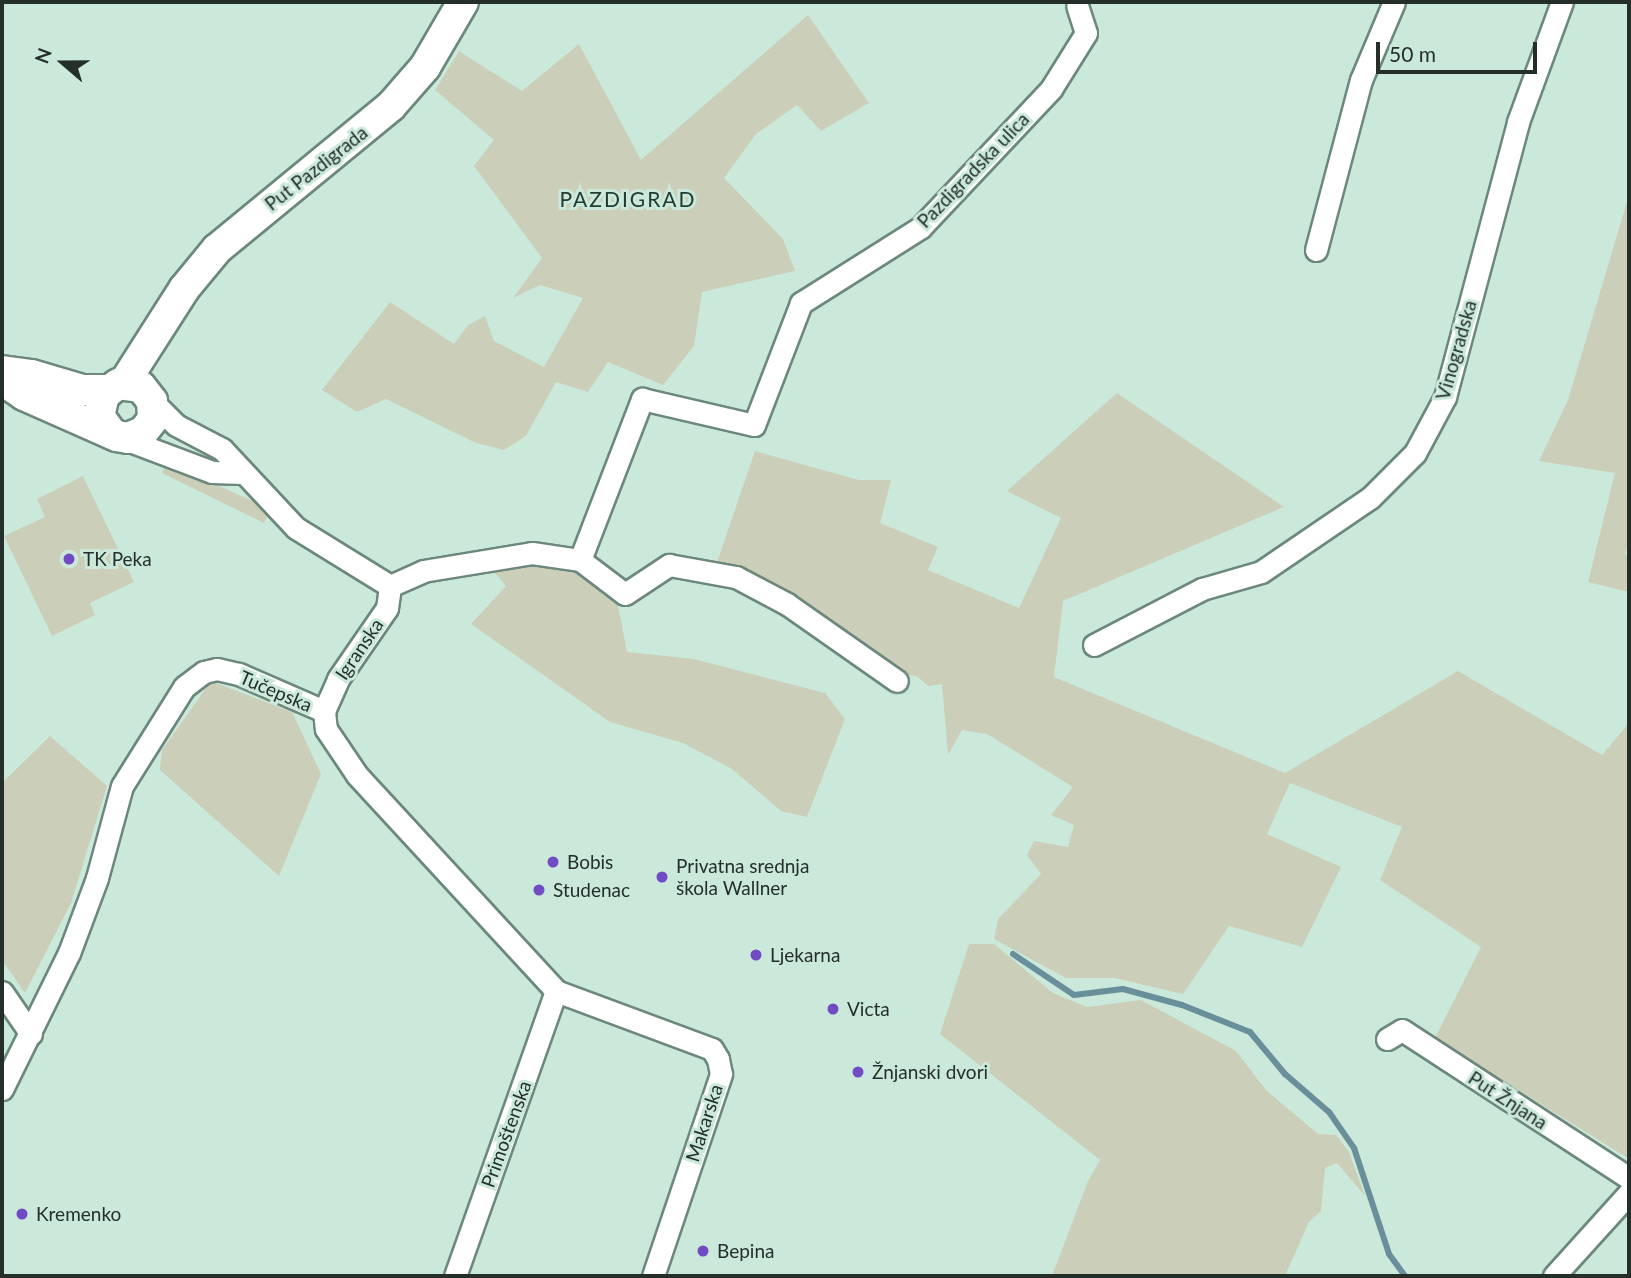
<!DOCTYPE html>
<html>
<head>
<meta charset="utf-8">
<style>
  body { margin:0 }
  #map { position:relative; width:1631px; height:1278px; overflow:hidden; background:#cbe9db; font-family:Lato,sans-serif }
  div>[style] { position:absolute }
  .green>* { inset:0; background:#cbcfb9 }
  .stream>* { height:6px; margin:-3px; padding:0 3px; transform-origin:3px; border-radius:3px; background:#688f9a }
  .roads { filter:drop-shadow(2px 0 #6c887c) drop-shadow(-2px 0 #6c887c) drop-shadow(0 2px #6c887c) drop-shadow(0 -2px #6c887c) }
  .street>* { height:21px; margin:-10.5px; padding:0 10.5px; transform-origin:10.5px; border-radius:10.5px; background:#fff }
  .secondary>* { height:30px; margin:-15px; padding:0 15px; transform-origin:15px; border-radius:15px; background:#fff }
  .dots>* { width:19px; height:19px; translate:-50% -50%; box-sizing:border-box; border:4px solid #cbe9db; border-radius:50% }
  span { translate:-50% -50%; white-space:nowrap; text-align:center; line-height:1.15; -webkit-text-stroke:6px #cbe9db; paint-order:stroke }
  .street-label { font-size:19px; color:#242f2a }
  .poi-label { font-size:19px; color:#242f2a }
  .left { translate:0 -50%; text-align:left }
  .neighbourhood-label { font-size:21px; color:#233c32; letter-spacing:2px }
  .frame { position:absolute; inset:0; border:4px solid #242f2a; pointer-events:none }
  .north { position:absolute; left:28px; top:28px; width:70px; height:70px; -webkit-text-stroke:5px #cbe9db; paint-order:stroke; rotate:290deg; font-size:19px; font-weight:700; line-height:28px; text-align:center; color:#242f2a }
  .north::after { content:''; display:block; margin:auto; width:24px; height:32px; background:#242f2a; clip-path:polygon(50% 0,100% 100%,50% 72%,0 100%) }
  .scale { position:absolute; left:1376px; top:42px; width:161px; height:32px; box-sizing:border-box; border:4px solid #242f2a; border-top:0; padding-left:9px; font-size:21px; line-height:24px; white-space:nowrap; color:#242f2a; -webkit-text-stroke:5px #cbe9db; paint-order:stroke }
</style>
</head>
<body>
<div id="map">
  <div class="green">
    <i style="clip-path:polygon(808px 15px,869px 103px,821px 131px,797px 105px,756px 134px,724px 178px,783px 239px,795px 271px,702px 292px,694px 346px,663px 385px,608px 362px,588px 392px,556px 382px,526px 436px,504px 450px,476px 443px,386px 399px,357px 412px,322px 390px,390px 302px,454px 344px,468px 325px,485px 316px,494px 341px,544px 367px,583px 298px,540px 285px,513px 298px,542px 258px,474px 166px,494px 140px,435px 90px,459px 51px,522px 91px,579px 44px,641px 160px)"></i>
    <i style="clip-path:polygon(1629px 195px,1629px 543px,1625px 554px,1629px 556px,1629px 592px,1588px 582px,1615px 473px,1539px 461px,1568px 400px)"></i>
    <i style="clip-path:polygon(1117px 393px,1284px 507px,1063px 601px,1054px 677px,1285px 773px,1458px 671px,1602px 755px,1629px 723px,1629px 1159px,1435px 1038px,1481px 947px,1380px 880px,1402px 827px,1290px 783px,1267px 834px,1341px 867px,1302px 947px,1229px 926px,1183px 994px,1115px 978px,1066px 978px,994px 939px,998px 919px,1041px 874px,1027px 855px,1034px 841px,1068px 847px,1074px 825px,1051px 815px,1073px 787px,987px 734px,962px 730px,948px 755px,942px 684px,928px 686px,918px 677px,891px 670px,756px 578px,717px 562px,755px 451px,859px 480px,891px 480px,880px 523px,938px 547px,928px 570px,1019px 608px,1061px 518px,1007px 491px)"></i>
    <i style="clip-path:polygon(166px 463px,269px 508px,268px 515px,264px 523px,162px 473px)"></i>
    <i style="clip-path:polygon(83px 476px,134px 582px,90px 603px,95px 615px,52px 636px,4px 536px,45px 517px,37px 499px)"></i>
    <i style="clip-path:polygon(531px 561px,564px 566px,604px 591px,618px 605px,627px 652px,694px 659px,825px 693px,845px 719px,807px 817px,781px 811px,732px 769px,683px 743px,610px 722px,471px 624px,506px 586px,492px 569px)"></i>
    <i style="clip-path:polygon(211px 681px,292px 712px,321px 774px,279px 876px,160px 770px,162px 750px)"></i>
    <i style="clip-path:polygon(50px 736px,107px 786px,71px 903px,25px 993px,2px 960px,2px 783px)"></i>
    <i style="clip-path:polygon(969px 944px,994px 944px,1053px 993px,1087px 1007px,1141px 1000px,1236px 1051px,1266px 1090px,1318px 1134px,1336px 1135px,1349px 1152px,1365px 1196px,1337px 1163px,1325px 1168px,1321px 1211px,1309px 1222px,1285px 1276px,1052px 1276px,1088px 1181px,1100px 1160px,940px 1034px)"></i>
  </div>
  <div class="stream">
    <i style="left:1013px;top:954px;width:73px;rotate:33.9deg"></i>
    <i style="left:1074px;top:995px;width:49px;rotate:-7deg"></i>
    <i style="left:1123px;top:989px;width:61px;rotate:15.2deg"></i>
    <i style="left:1182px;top:1005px;width:73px;rotate:21.7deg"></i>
    <i style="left:1250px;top:1032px;width:55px;rotate:50.2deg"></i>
    <i style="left:1285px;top:1074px;width:58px;rotate:40.8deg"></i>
    <i style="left:1329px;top:1112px;width:44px;rotate:55.2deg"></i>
    <i style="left:1354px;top:1148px;width:112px;rotate:71.7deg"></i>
    <i style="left:1389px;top:1254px;width:27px;rotate:54deg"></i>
  </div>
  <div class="roads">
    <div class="street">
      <i style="left:1316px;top:250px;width:176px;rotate:-75.2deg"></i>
      <i style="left:1361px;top:80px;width:85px;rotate:-67.1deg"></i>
      <i style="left:152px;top:401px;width:34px;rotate:45deg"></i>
      <i style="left:176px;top:425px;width:52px;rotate:27.6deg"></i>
      <i style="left:222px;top:449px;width:108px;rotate:46.9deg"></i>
      <i style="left:296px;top:528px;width:110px;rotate:31.7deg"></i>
      <i style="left:122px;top:438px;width:96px;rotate:20.7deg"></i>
      <i style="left:212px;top:472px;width:30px;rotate:2deg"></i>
      <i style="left:580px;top:560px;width:173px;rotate:-68.9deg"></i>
      <i style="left:642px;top:399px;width:115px;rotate:13.1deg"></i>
      <i style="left:754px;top:425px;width:131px;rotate:-68.9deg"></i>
      <i style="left:801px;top:303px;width:142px;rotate:-32.3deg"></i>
      <i style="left:921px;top:227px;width:190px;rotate:-46.7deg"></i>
      <i style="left:1051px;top:89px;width:66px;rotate:-58deg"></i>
      <i style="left:1086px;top:33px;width:28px;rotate:-108deg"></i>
      <i style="left:390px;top:586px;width:36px;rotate:-24deg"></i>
      <i style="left:423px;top:571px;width:110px;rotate:-9.4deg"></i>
      <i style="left:532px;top:553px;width:49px;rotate:8.3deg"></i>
      <i style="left:580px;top:560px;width:56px;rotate:37.1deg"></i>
      <i style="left:625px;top:594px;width:53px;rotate:-33.4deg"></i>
      <i style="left:669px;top:565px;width:68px;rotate:10.2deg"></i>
      <i style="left:736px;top:577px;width:58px;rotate:27.9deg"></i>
      <i style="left:787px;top:604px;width:134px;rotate:35deg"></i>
      <i style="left:1094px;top:645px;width:122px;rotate:-27.4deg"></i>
      <i style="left:1202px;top:589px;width:61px;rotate:-16.1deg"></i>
      <i style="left:1261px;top:572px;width:132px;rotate:-34.2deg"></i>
      <i style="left:1370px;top:498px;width:64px;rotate:-45deg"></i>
      <i style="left:1415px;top:453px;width:64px;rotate:-61.8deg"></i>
      <i style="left:1445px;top:397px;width:285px;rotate:-75.1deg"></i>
      <i style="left:1518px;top:122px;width:128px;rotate:-69.9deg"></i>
      <i style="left:324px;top:711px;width:18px;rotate:84deg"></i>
      <i style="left:326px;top:729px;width:55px;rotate:56deg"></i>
      <i style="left:357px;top:775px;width:294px;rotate:47.3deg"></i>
      <i style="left:556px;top:991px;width:166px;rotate:20.4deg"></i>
      <i style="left:712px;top:1049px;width:12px;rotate:59deg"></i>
      <i style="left:718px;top:1059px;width:15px;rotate:79deg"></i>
      <i style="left:721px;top:1074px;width:213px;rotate:108.6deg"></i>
      <i style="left:324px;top:711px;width:35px;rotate:-66deg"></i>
      <i style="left:338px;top:679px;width:86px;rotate:-55.4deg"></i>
      <i style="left:387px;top:608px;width:22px;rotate:-82deg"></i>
      <i style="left:2px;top:992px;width:51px;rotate:55.4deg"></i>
      <i style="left:1387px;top:1039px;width:17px;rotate:-31deg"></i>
      <i style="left:1402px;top:1030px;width:271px;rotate:33.1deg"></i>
      <i style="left:2px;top:1089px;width:152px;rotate:-63.8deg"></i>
      <i style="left:69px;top:953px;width:80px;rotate:-69.5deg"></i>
      <i style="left:97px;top:878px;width:95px;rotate:-74.8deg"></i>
      <i style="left:122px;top:786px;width:117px;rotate:-57.9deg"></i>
      <i style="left:184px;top:687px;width:25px;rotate:-37deg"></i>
      <i style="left:204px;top:672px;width:13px;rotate:-13deg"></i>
      <i style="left:217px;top:669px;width:23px;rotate:13deg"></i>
      <i style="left:239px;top:674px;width:93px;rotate:23.5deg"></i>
      <i style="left:455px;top:1276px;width:302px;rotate:-70.5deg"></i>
      <i style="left:1554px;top:1276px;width:112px;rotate:-47.9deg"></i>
    </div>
    <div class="secondary">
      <i style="left:2px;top:371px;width:30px;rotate:8deg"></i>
      <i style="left:32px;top:375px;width:52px;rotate:16.7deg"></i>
      <i style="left:82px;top:390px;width:25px"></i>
      <i style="left:2px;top:380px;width:27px;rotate:34deg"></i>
      <i style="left:24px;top:395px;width:102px;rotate:23.8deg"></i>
      <i style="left:117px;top:436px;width:11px;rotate:10deg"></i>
      <i style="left:128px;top:438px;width:16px;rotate:-22deg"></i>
      <i style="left:143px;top:432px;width:16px;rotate:-52deg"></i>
      <i style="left:153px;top:419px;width:18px;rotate:-93deg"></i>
      <i style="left:152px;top:401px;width:18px;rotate:-128deg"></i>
      <i style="left:141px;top:387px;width:23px;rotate:-173deg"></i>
      <i style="left:118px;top:384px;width:18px;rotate:142deg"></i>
      <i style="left:104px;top:395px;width:22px;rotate:103deg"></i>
      <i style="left:99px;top:416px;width:22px;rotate:54deg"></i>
      <i style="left:124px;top:383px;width:112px;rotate:-57.4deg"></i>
      <i style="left:184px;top:289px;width:52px;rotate:-50.5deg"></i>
      <i style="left:217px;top:249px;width:225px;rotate:-39.4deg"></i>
      <i style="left:391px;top:106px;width:52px;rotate:-48.9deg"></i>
      <i style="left:425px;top:67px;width:75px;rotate:-59.7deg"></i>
    </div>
  </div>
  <div class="dots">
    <i style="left:69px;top:559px;background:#714bc4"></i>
    <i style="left:553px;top:862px;background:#714bc4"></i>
    <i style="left:662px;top:877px;background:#714bc4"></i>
    <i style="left:539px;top:890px;background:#714bc4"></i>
    <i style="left:756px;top:955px;background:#714bc4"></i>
    <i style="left:833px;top:1009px;background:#714bc4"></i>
    <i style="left:858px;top:1072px;background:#714bc4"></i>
    <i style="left:22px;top:1214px;background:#714bc4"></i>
    <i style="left:703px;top:1251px;background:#714bc4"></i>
  </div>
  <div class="street-label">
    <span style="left:316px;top:168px;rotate:-38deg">Put Pazdigrada</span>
    <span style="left:973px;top:170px;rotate:-46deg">Pazdigradska ulica</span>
    <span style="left:1456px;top:350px;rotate:-74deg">Vinogradska</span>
    <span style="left:359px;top:649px;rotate:-56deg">Igranska</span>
    <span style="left:276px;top:691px;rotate:23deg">Tučepska</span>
    <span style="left:1508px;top:1100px;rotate:33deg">Put Žnjana</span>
    <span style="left:704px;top:1123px;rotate:-72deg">Makarska</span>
    <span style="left:506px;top:1134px;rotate:-70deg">Primoštenska</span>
  </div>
  <div class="poi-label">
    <span class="left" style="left:83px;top:559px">TK Peka</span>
    <span class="left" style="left:567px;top:862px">Bobis</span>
    <span class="left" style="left:676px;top:877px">Privatna srednja<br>škola Wallner</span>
    <span class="left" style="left:553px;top:890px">Studenac</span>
    <span class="left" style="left:770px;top:955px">Ljekarna</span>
    <span class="left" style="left:847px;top:1009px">Victa</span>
    <span class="left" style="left:872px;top:1072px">Žnjanski dvori</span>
    <span class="left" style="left:36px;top:1214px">Kremenko</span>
    <span class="left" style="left:717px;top:1251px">Bepina</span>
  </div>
  <div class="neighbourhood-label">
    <span style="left:628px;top:199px">PAZDIGRAD</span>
  </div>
  <div class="frame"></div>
  <div class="north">N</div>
  <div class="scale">50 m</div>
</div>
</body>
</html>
